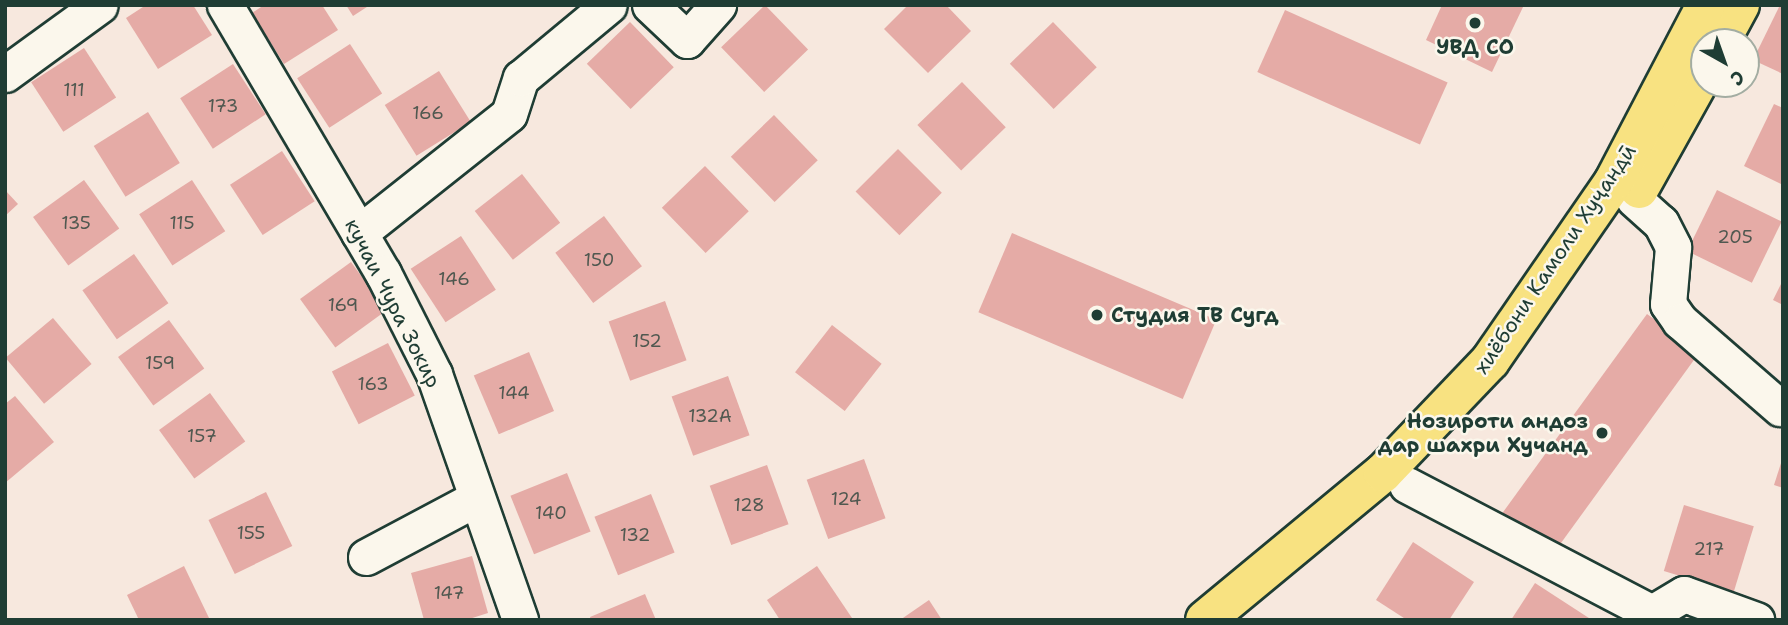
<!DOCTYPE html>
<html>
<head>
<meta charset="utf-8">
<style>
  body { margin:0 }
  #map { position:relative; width:1788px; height:625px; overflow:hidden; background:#f7e8de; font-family:"Shantell Sans",sans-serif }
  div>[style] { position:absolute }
  .building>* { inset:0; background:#e5aba6; transform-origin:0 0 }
  .roads { filter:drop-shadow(2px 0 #1f3d34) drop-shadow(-2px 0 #1f3d34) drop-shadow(0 2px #1f3d34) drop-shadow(0 -2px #1f3d34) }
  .street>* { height:35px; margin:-17.5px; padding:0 17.5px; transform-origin:17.5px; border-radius:17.5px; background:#fbf7ec }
  .primary>* { height:38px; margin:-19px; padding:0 19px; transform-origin:19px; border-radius:19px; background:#f8e281 }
  .dots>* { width:19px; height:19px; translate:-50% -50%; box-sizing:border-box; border:4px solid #fbf7ec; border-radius:50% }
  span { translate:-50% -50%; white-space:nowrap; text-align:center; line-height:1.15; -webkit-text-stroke:5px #fbf7ec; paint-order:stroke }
  .number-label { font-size:18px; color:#505850 }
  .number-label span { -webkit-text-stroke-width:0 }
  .poi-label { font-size:21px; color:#1f3d34; font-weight:700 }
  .left { translate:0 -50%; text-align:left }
  .right { translate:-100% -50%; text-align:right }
  .street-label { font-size:21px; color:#1f3d34 }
  .frame { position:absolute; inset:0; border:7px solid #1f3d34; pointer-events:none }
  .north { position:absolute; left:1690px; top:28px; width:70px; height:70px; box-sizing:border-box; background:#fbf7ec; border:2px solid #a3ada2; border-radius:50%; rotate:140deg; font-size:19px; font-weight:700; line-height:28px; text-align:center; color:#1f3d34 }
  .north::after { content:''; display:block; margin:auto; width:24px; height:32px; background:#1f3d34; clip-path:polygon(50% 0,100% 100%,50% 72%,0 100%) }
</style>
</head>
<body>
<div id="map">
  <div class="building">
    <i style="clip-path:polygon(146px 5px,193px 5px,212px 35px,158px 69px,126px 18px)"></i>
    <i style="clip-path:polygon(264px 5px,322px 5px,338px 30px,284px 64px,252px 13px)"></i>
    <i style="clip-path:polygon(346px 5px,370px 5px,353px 16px)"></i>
    <i style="left:765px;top:5px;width:62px;height:61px;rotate:46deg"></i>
    <i style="clip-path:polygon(908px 5px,946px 5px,971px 31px,928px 73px,884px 29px)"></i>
    <i style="clip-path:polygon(1442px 5px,1524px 5px,1492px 72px,1426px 40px)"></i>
    <i style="clip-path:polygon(1780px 5px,1783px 5px,1783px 74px,1753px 60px)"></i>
    <i style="left:1285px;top:10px;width:178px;height:68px;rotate:24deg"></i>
    <i style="left:630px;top:22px;width:63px;height:60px;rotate:46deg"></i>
    <i style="left:1053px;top:22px;width:63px;height:60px;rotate:46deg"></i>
    <i style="left:350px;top:44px;width:59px;height:63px;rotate:57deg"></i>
    <i style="left:84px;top:48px;width:59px;height:63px;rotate:57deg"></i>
    <i style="left:233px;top:64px;width:60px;height:63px;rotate:57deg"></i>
    <i style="left:439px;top:71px;width:60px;height:64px;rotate:58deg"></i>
    <i style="left:962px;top:82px;width:63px;height:62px;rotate:46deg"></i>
    <i style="clip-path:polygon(1774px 104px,1783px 108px,1783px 185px,1744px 166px)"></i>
    <i style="left:148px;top:112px;width:60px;height:64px;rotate:58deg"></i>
    <i style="left:774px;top:115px;width:63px;height:60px;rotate:46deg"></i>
    <i style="left:898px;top:149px;width:62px;height:60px;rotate:45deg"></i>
    <i style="left:282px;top:151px;width:60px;height:62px;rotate:57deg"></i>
    <i style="left:705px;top:166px;width:63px;height:60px;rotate:46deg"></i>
    <i style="left:522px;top:174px;width:62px;height:60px;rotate:52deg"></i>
    <i style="left:84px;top:180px;width:60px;height:63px;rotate:54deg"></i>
    <i style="left:192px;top:180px;width:61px;height:63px;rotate:57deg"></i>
    <i style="clip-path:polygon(5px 190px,18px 204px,5px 216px)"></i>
    <i style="left:1717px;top:190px;width:72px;height:68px;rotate:26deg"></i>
    <i style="left:604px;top:216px;width:63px;height:61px;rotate:53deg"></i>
    <i style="left:1012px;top:233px;width:222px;height:86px;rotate:23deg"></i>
    <i style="left:461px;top:236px;width:64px;height:60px;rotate:57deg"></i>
    <i style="left:134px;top:254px;width:60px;height:63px;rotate:55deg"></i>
    <i style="left:351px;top:262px;width:60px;height:63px;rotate:54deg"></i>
    <i style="clip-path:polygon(1783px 280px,1783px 305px,1773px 300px)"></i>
    <i style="left:665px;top:301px;width:63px;height:60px;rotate:70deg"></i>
    <i style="left:1647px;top:314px;width:65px;height:246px;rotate:36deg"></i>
    <i style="left:53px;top:318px;width:60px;height:62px;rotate:50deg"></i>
    <i style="left:169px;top:320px;width:60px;height:63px;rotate:54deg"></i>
    <i style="left:832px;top:325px;width:63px;height:60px;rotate:38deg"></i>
    <i style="left:388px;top:343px;width:59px;height:63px;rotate:63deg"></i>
    <i style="left:529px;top:352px;width:64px;height:60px;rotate:67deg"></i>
    <i style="left:728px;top:376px;width:63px;height:60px;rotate:70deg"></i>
    <i style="left:210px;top:393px;width:60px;height:63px;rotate:54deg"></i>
    <i style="clip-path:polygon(15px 396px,54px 442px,5px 483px,5px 404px)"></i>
    <i style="left:864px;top:459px;width:63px;height:61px;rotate:70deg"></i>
    <i style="clip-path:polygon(1782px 460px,1783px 460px,1783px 488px,1774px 485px)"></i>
    <i style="left:767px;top:465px;width:63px;height:61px;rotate:70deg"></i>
    <i style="left:567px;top:473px;width:63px;height:61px;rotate:68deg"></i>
    <i style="left:266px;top:492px;width:60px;height:64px;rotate:64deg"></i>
    <i style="left:651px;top:494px;width:63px;height:61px;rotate:68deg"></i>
    <i style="left:1684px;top:505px;width:73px;height:69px;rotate:17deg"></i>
    <i style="clip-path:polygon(1413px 542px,1474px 582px,1449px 620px,1407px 620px,1376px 600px)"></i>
    <i style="clip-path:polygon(472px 556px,488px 613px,466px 620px,424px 620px,411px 573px)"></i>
    <i style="clip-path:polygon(184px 566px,210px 620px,139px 620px,127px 595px)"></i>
    <i style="clip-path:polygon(817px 566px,852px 618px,780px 620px,767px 600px)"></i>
    <i style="clip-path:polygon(1535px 583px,1592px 620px,1511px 620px)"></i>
    <i style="clip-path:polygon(645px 594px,656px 620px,591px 620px,590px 617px)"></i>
    <i style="clip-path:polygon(929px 600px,942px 620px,900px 620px)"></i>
  </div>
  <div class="roads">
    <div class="street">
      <i style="left:225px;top:5px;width:311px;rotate:59.5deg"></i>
      <i style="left:383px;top:273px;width:113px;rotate:63.2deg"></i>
      <i style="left:434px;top:374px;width:261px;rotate:70.7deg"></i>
      <i style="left:650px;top:5px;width:51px;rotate:43.4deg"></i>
      <i style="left:687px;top:40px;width:47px;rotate:-48.5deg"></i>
      <i style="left:5px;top:74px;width:117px;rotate:-36deg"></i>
      <i style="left:1634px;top:199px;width:36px;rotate:42deg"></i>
      <i style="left:1661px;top:223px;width:27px;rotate:63deg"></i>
      <i style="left:1673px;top:247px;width:57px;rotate:95deg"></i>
      <i style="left:1668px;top:304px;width:21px;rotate:55deg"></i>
      <i style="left:1680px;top:321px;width:133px;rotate:41deg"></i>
      <i style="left:359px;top:233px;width:191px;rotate:-38.4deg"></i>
      <i style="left:509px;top:114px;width:38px;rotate:-72deg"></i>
      <i style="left:521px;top:78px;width:114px;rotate:-39.7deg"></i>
      <i style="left:1407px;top:485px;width:276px;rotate:27.6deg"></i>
      <i style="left:1652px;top:613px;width:37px;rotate:-31deg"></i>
      <i style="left:1684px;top:594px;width:77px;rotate:19.9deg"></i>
      <i style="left:366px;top:557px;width:123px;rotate:-28deg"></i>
    </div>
    <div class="primary">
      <i style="left:1720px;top:42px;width:42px;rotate:-61.6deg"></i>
      <i style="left:1639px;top:189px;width:134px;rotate:-60.9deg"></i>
      <i style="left:1205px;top:620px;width:231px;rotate:-39.6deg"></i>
      <i style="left:1383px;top:473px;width:155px;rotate:-46.3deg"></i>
      <i style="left:1490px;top:361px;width:219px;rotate:-55.4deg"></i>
      <i style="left:1614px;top:181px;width:199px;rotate:-62.4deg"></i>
    </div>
  </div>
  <div class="dots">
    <i style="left:1475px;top:23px;background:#1f3d34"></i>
    <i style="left:1097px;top:315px;background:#1f3d34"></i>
    <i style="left:1602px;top:433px;background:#1f3d34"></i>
  </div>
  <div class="number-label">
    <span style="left:74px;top:90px">111</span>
    <span style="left:223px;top:106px">173</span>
    <span style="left:428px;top:113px">166</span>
    <span style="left:76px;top:223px">135</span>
    <span style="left:182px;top:223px">115</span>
    <span style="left:1735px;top:237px">205</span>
    <span style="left:599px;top:260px">150</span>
    <span style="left:454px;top:279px">146</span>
    <span style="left:343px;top:305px">169</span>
    <span style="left:647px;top:341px">152</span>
    <span style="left:160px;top:363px">159</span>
    <span style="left:373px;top:384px">163</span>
    <span style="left:514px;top:393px">144</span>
    <span style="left:710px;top:416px">132А</span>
    <span style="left:202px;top:436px">157</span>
    <span style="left:846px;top:499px">124</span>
    <span style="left:749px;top:505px">128</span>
    <span style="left:551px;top:513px">140</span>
    <span style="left:251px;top:533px">155</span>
    <span style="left:635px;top:535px">132</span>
    <span style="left:1709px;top:549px">217</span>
    <span style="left:449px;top:593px">147</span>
  </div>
  <div class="poi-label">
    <span style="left:1475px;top:47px">УВД СО</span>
    <span class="left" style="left:1111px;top:315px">Студия ТВ Сугд</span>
    <span class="right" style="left:1588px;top:433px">Нозироти андоз<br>дар шахри Хучанд</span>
  </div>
  <div class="street-label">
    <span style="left:1555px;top:259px;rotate:-56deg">хиёбони Камоли Хуҷандӣ</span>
    <span style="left:393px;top:303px;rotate:63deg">кучаи Чура Зокир</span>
  </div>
  <div class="frame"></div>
  <div class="north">С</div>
</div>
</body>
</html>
